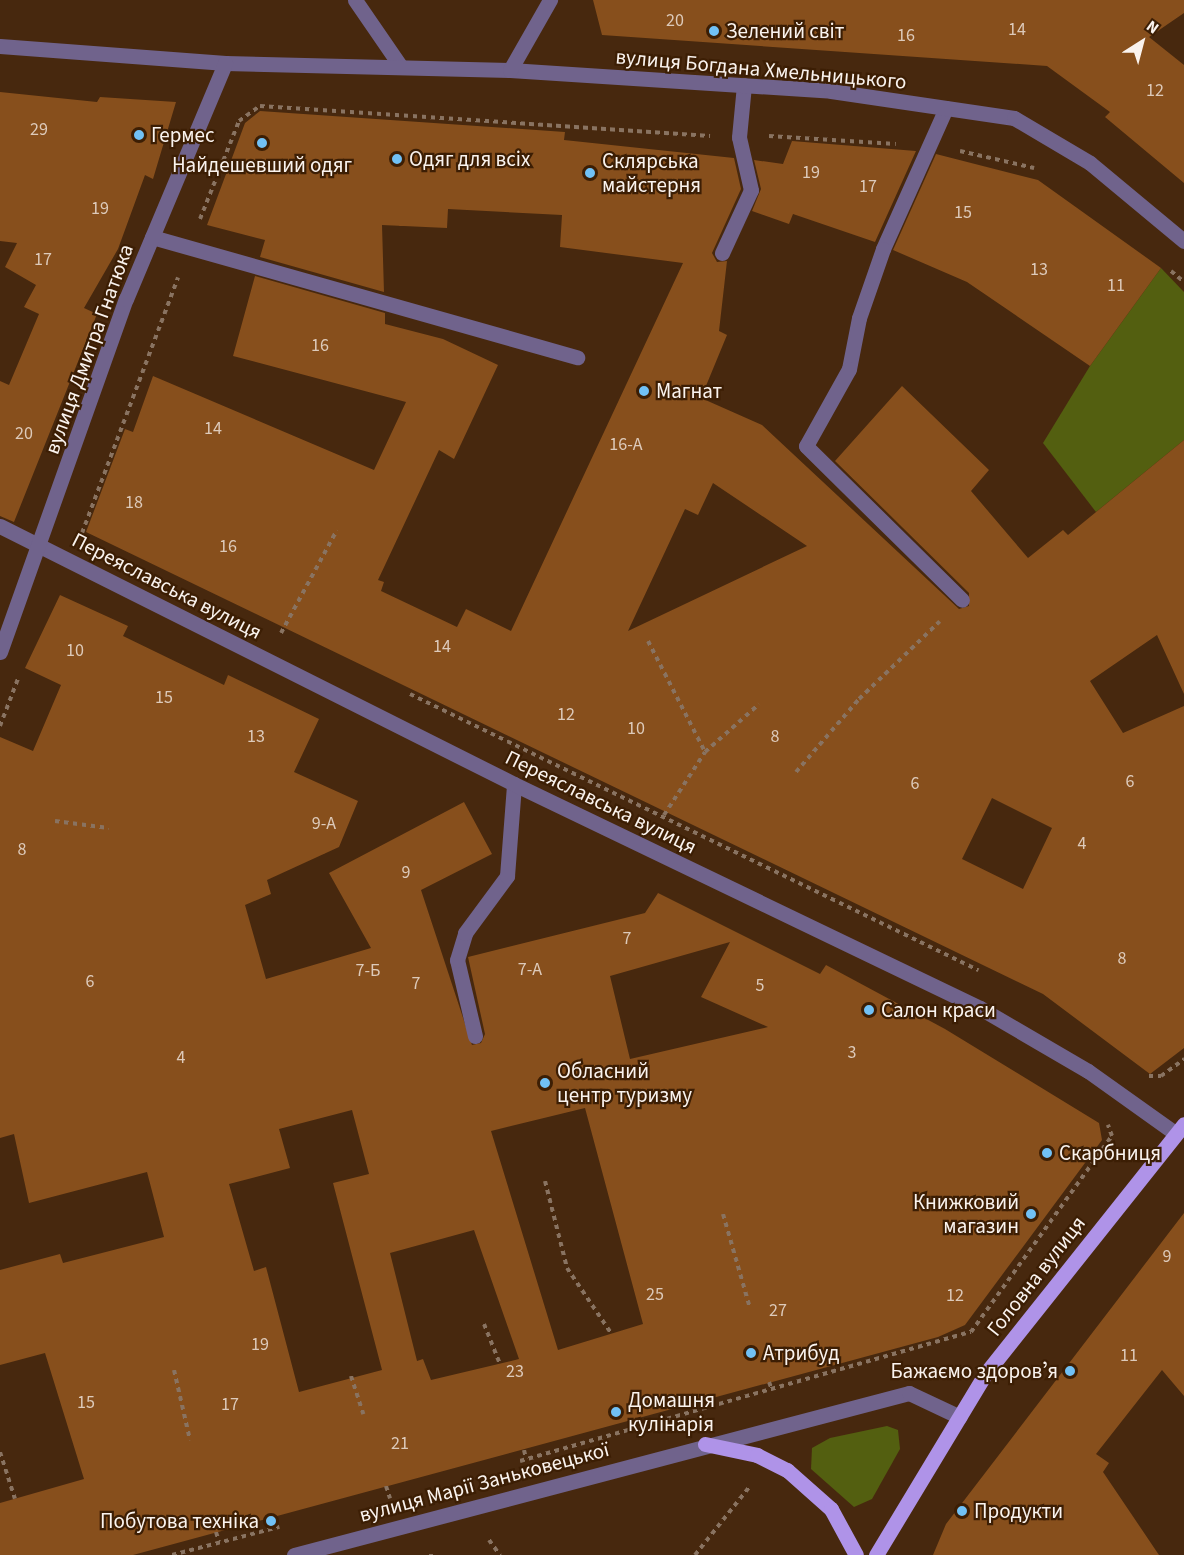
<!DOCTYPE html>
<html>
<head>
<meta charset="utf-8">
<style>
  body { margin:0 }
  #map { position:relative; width:1184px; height:1555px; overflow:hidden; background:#47280e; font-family:"Source Sans 3",sans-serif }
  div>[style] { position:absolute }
  .green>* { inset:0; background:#535f10 }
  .building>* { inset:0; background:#874f1c }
  .path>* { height:4px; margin-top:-2px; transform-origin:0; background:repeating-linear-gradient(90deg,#897361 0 4.5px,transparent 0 9px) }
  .lane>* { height:15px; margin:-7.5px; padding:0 7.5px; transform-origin:7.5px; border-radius:7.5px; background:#70638c }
  .street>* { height:15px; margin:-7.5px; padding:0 7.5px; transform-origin:7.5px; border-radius:7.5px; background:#70638c }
  .primary>* { height:15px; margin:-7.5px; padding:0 7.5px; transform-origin:7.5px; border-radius:7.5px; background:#af93e8 }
  .dots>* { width:16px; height:16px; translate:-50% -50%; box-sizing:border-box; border:3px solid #3c1e04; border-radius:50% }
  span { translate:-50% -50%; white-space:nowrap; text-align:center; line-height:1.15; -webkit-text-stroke:4.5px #3c1e04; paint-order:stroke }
  .number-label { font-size:18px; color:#ddcaba }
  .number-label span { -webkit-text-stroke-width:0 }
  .poi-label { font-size:21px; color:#faf3ee }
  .left { translate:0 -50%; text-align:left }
  .right { translate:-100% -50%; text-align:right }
  .street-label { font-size:21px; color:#faf3ee }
  .north { position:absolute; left:1112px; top:12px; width:60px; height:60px; -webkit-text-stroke:4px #3c1e04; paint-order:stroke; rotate:36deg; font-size:16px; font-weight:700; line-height:24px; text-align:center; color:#faf3ee }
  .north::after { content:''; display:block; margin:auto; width:21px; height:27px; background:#faf3ee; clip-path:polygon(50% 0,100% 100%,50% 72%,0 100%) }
</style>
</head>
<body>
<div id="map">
  <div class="green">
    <i style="clip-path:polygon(1161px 268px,1184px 292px,1184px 440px,1096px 512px,1043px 443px,1090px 366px)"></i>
    <i style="clip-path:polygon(887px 1426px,898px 1430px,900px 1449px,872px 1499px,854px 1507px,811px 1469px,812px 1448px,830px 1438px)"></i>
  </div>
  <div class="building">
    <i style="clip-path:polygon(593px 0,1184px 0,1184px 13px,1149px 37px,1184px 65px,1184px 183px,1105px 117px,1110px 112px,1047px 66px,602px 35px)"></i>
    <i style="clip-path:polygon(0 92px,97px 102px,100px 97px,176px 102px,153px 179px,145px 175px,118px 249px,84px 308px,97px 314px,14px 522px,0 516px,0 381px,9px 385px,39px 314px,24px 307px,36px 285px,5px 267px,17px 243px,0 241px)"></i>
    <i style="clip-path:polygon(evenodd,260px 111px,565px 132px,564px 140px,734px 158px,741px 189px,712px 253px,717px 262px,727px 261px,719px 331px,727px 335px,701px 398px,762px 425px,959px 609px,969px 606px,969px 593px,835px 461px,902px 386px,989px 470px,971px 491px,1028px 558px,1063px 530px,1068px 535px,1184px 440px,1184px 694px,1157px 635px,1090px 681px,1123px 733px,1184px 706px,1184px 1048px,1150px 1074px,1043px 994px,86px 532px,125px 429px,133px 432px,153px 376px,374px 470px,406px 402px,233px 356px,255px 276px,385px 313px,385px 324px,443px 339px,498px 365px,454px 459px,439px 450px,378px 580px,384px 582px,381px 591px,457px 627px,466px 609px,511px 631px,683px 263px,560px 247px,562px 215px,448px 209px,447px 228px,382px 225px,384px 292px,260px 257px,265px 240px,207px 225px,245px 123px,260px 111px,713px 483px,807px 546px,628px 631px,685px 509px,698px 515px,713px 483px,260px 111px,992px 798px,1052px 828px,1023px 889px,962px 859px,992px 798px)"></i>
    <i style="clip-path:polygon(792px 141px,916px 151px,875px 242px,793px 214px,789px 224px,752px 211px,761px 189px,754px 160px,783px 164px)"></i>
    <i style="clip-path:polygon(936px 154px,1038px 180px,1161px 268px,1090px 366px,967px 282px,893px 250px)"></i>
    <i style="clip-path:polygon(evenodd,60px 595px,128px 626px,123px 636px,224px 685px,228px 675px,319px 719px,294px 772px,358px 801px,339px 847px,267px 880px,271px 894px,245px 905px,266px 979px,371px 948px,329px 873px,464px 802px,492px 854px,421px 890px,472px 1045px,481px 1043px,485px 1034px,468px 957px,645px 913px,658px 893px,820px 974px,826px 965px,945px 1029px,1099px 1123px,1102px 1140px,965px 1325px,938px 1337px,133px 1555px,0 1555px,0 1503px,84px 1479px,45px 1353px,0 1365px,0 1270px,60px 1254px,63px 1263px,164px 1237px,147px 1172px,29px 1203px,14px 1134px,0 1138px,0 737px,33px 751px,61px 685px,25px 668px,60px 595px,730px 942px,701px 997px,768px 1027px,630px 1059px,610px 976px,730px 942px,60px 595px,585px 1108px,643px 1324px,558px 1350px,491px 1131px,585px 1108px,60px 595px,352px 1110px,369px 1174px,333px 1183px,382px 1370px,299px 1392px,266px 1267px,254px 1271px,229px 1184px,290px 1168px,279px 1129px,352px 1110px,60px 595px,474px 1230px,519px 1359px,431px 1380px,423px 1359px,417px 1361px,390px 1253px,474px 1230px)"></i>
    <i style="clip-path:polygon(1184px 1213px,1184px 1396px,1162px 1370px,1096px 1454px,1109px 1463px,1103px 1472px,1159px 1555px,933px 1555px,946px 1524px)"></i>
  </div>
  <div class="path">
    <i style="left:769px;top:136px;width:127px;rotate:3.6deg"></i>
    <i style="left:960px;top:151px;width:76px;rotate:12.9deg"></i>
    <i style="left:200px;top:219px;width:105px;rotate:-68.3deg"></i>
    <i style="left:239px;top:121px;width:26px;rotate:-36deg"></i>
    <i style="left:260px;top:106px;width:451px;rotate:3.8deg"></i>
    <i style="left:1171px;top:271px;width:17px;rotate:40deg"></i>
    <i style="left:82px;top:533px;width:273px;rotate:-69.4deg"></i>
    <i style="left:281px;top:633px;width:117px;rotate:-61.5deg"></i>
    <i style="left:648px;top:641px;width:125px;rotate:62.8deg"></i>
    <i style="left:410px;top:694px;width:632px;rotate:25.92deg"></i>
    <i style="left:0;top:726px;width:53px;rotate:-69.2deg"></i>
    <i style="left:796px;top:772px;width:96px;rotate:-49.2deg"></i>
    <i style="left:859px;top:699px;width:112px;rotate:-43.9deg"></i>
    <i style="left:664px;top:815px;width:75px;rotate:-56.9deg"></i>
    <i style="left:705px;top:752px;width:72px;rotate:-41.6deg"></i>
    <i style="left:55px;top:821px;width:54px;rotate:7.4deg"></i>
    <i style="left:1149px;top:1076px;width:12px"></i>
    <i style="left:1161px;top:1076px;width:29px;rotate:-36deg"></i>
    <i style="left:545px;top:1181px;width:90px;rotate:75.8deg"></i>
    <i style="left:567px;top:1268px;width:78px;rotate:55.9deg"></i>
    <i style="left:723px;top:1214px;width:98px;rotate:74deg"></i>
    <i style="left:484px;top:1324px;width:43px;rotate:68.2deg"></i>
    <i style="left:174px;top:1370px;width:72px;rotate:77.1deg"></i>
    <i style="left:351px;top:1376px;width:40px;rotate:72deg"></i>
    <i style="left:769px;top:1382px;width:9px;rotate:69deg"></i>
    <i style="left:636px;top:1419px;width:10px;rotate:73deg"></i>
    <i style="left:524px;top:1450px;width:9px;rotate:77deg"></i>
    <i style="left:0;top:1452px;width:49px;rotate:72.3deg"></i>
    <i style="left:520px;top:1461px;width:469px;rotate:-16deg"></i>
    <i style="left:971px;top:1332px;width:241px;rotate:-54.3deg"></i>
    <i style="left:1112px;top:1136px;width:12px;rotate:-110deg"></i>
    <i style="left:386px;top:1486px;width:13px;rotate:72deg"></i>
    <i style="left:216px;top:1532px;width:10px;rotate:73deg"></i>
    <i style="left:489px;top:1540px;width:19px;rotate:54deg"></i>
    <i style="left:431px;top:1554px;width:1px;rotate:90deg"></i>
    <i style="left:172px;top:1555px;width:111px;rotate:-14.7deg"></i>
    <i style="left:695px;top:1555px;width:88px;rotate:-51.4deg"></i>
  </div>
  <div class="lane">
    <i style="left:946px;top:108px;width:154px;rotate:114.1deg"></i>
    <i style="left:883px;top:249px;width:73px;rotate:109.2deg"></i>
    <i style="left:859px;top:318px;width:52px;rotate:101.1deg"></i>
    <i style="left:849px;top:369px;width:88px;rotate:119.2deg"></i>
    <i style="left:806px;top:446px;width:219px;rotate:44.6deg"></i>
    <i style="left:152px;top:237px;width:442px;rotate:15.8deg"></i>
    <i style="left:722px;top:253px;width:69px;rotate:-65.3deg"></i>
    <i style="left:751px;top:190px;width:54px;rotate:-102.8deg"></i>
    <i style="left:739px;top:137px;width:52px;rotate:-84.5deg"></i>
    <i style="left:475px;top:1036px;width:78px;rotate:-103.3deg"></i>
    <i style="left:457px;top:960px;width:28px;rotate:-73deg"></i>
    <i style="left:465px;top:933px;width:71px;rotate:-53.6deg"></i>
    <i style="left:507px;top:876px;width:92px;rotate:-85.6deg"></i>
  </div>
  <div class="street">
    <i style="left:355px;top:0;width:81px;rotate:55.5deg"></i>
    <i style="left:0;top:46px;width:226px;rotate:4.3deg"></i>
    <i style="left:225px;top:63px;width:285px;rotate:1.4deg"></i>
    <i style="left:510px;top:70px;width:322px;rotate:3.7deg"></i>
    <i style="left:831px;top:91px;width:185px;rotate:8.4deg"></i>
    <i style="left:1014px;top:118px;width:88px;rotate:30.6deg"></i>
    <i style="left:1090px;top:163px;width:122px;rotate:39.7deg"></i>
    <i style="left:510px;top:70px;width:81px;rotate:-60.3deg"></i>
    <i style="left:0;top:526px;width:575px;rotate:26.65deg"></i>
    <i style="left:514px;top:784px;width:517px;rotate:25.67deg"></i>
    <i style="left:980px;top:1008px;width:125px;rotate:30.3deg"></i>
    <i style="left:1088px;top:1071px;width:107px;rotate:35.5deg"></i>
    <i style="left:0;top:652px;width:375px;rotate:-70.4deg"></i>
    <i style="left:126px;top:299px;width:256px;rotate:-67.2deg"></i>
    <i style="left:294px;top:1555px;width:636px;rotate:-14.76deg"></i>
    <i style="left:909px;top:1393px;width:56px;rotate:25.2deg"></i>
  </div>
  <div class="primary">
    <i style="left:705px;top:1444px;width:53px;rotate:11.9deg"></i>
    <i style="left:757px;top:1455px;width:34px;rotate:27deg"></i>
    <i style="left:787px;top:1470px;width:59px;rotate:41.6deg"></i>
    <i style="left:831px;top:1509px;width:52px;rotate:61.5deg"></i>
    <i style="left:876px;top:1555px;width:213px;rotate:-58.9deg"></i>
    <i style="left:986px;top:1373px;width:318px;rotate:-51.5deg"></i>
  </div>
  <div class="dots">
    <i style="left:714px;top:31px;background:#71c1f5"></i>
    <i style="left:139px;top:135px;background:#71c1f5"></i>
    <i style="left:262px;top:143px;background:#71c1f5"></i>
    <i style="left:397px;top:159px;background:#71c1f5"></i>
    <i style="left:590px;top:173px;background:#71c1f5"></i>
    <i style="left:644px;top:391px;background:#71c1f5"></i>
    <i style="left:869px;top:1010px;background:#71c1f5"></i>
    <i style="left:545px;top:1083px;background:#71c1f5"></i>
    <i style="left:1047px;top:1153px;background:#71c1f5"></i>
    <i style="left:1031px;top:1214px;background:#71c1f5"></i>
    <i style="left:751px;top:1353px;background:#71c1f5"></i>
    <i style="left:1070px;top:1371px;background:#71c1f5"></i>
    <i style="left:616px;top:1412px;background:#71c1f5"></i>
    <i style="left:962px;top:1511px;background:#71c1f5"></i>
    <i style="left:271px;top:1521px;background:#71c1f5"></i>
  </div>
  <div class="number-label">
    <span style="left:675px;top:21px">20</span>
    <span style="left:1017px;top:30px">14</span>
    <span style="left:906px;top:36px">16</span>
    <span style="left:1155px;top:91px">12</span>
    <span style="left:39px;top:130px">29</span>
    <span style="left:811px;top:173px">19</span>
    <span style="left:868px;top:187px">17</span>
    <span style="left:100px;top:209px">19</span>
    <span style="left:963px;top:213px">15</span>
    <span style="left:43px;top:260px">17</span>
    <span style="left:1039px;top:270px">13</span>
    <span style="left:1116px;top:286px">11</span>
    <span style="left:320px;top:346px">16</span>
    <span style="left:213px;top:429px">14</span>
    <span style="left:24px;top:434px">20</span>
    <span style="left:626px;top:445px">16-А</span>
    <span style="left:134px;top:503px">18</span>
    <span style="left:228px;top:547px">16</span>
    <span style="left:442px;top:647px">14</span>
    <span style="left:75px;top:651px">10</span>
    <span style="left:164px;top:698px">15</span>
    <span style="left:566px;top:715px">12</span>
    <span style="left:636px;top:729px">10</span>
    <span style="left:256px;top:737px">13</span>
    <span style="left:775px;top:737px">8</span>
    <span style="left:1130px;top:782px">6</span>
    <span style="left:915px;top:784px">6</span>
    <span style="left:324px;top:824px">9-А</span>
    <span style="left:1082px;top:844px">4</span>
    <span style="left:22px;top:850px">8</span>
    <span style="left:406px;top:873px">9</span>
    <span style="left:627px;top:939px">7</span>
    <span style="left:1122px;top:959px">8</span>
    <span style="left:530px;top:970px">7-А</span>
    <span style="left:368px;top:971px">7-Б</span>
    <span style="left:90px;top:982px">6</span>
    <span style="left:416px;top:984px">7</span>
    <span style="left:760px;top:986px">5</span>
    <span style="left:852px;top:1053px">3</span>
    <span style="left:181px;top:1058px">4</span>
    <span style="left:1167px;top:1257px">9</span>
    <span style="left:655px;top:1295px">25</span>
    <span style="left:955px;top:1296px">12</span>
    <span style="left:778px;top:1311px">27</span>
    <span style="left:260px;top:1345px">19</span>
    <span style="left:1129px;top:1356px">11</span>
    <span style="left:515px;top:1372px">23</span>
    <span style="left:86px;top:1403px">15</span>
    <span style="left:230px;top:1405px">17</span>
    <span style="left:400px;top:1444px">21</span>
  </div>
  <div class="poi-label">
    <span class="left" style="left:726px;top:31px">Зелений світ</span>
    <span class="left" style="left:151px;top:135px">Гермес</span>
    <span class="left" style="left:409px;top:159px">Одяг для всіх</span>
    <span class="left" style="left:602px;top:173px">Склярська<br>майстерня</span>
    <span style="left:262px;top:165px">Найдешевший одяг</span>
    <span class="left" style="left:656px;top:391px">Магнат</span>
    <span class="left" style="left:881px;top:1010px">Салон краси</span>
    <span class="left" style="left:557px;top:1083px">Обласний<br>центр туризму</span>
    <span class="left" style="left:1059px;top:1153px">Скарбниця</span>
    <span class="right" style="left:1019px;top:1214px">Книжковий<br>магазин</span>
    <span class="left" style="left:763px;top:1353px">Атрибуд</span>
    <span class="right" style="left:1058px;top:1371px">Бажаємо здоровʼя</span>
    <span class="left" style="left:628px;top:1412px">Домашня<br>кулінарія</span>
    <span class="left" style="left:974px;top:1511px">Продукти</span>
    <span class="right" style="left:259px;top:1521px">Побутова техніка</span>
  </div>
  <div class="street-label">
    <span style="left:761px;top:69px;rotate:5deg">вулиця Богдана Хмельницького</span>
    <span style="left:89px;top:349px;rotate:-70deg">вулиця Дмитра Гнатюка</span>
    <span style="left:167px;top:586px;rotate:27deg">Переяславська вулиця</span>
    <span style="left:601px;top:802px;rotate:26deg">Переяславська вулиця</span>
    <span style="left:1036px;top:1276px;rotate:-52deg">Головна вулиця</span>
    <span style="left:484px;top:1482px;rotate:-15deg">вулиця Марії Заньковецької</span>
  </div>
  <div class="north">N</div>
</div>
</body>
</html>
